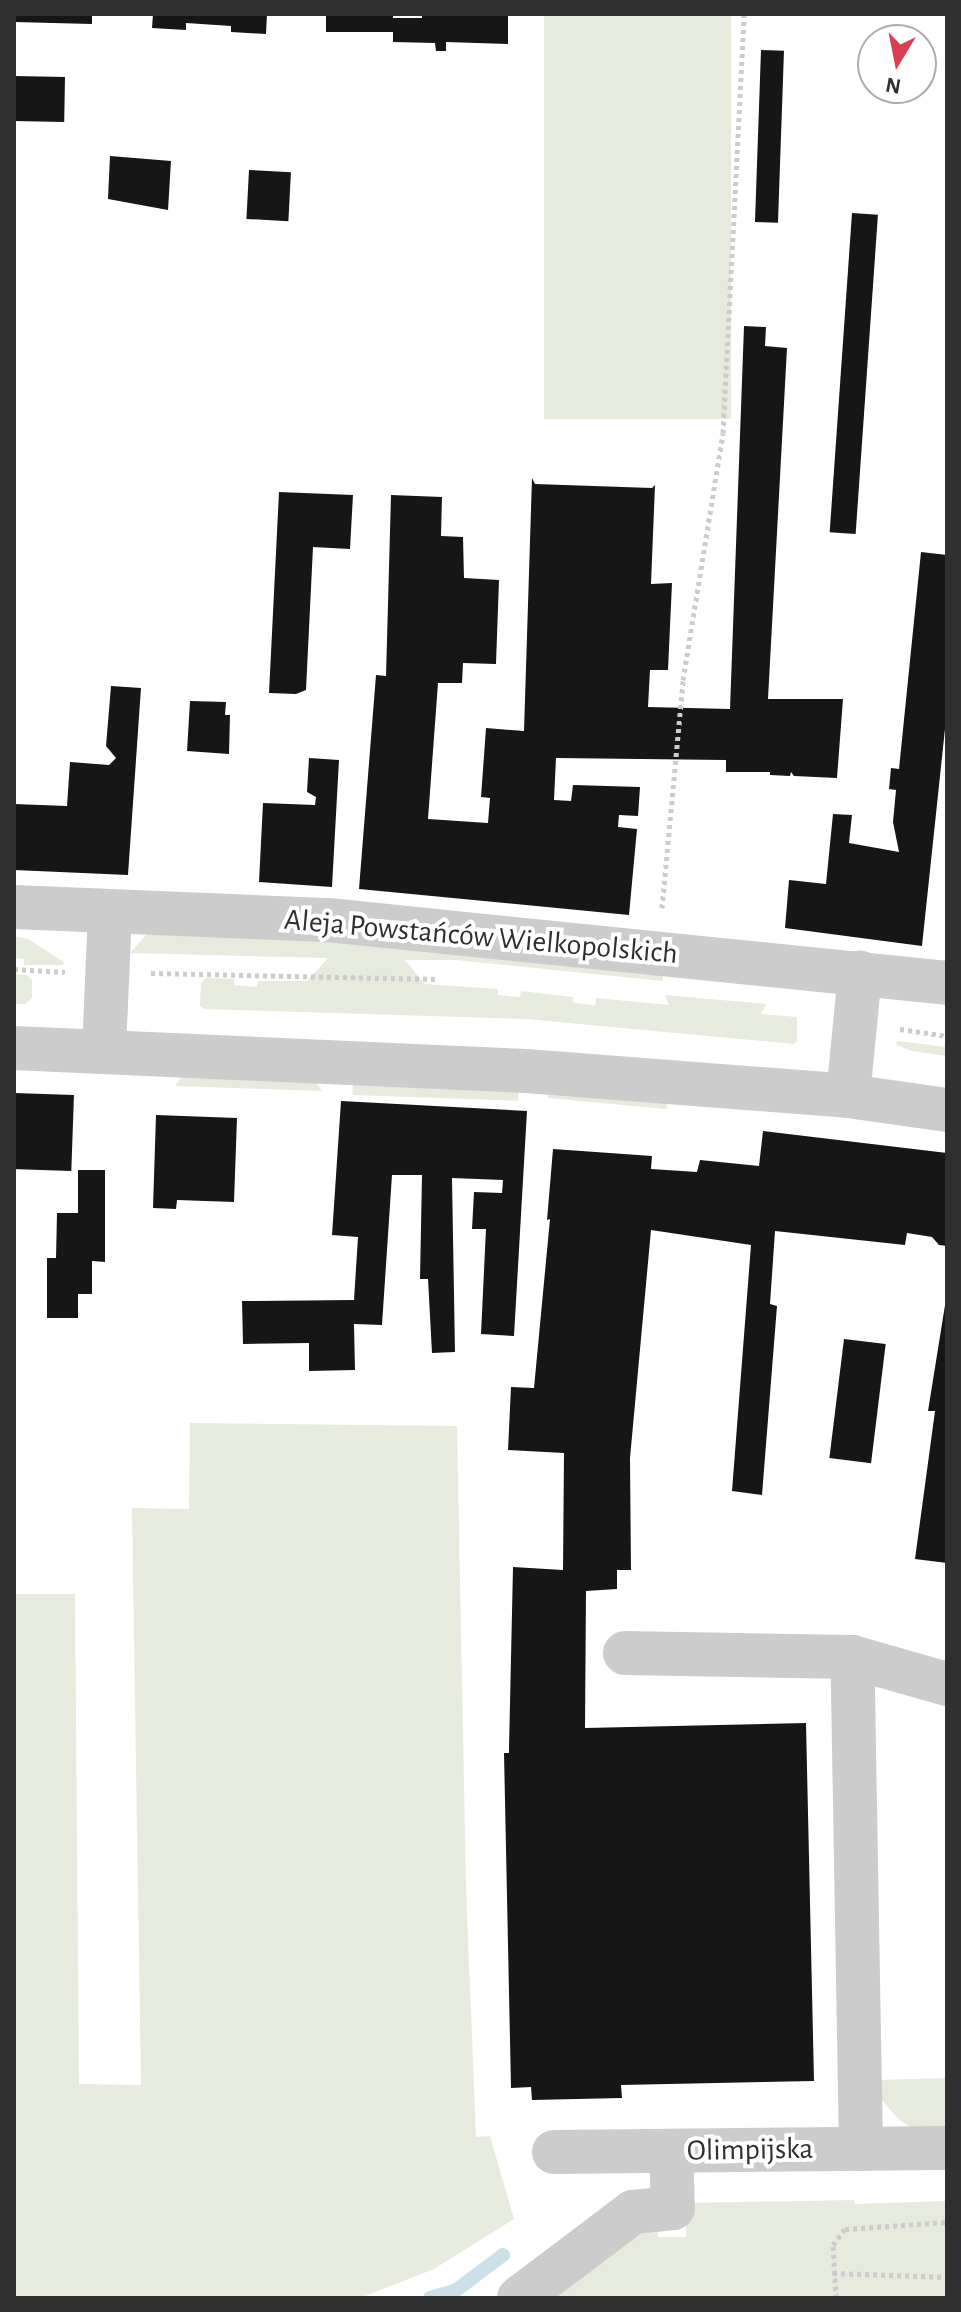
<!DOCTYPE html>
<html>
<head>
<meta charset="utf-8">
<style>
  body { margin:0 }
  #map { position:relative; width:961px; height:2312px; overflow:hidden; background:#fff; font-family:"Alegreya Sans",sans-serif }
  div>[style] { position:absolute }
  .green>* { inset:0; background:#e6ebde; transform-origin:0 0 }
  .stream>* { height:14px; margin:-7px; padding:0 7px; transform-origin:7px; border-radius:7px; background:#cce0ea }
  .building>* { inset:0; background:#161616; transform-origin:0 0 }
  .path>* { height:5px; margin-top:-2.5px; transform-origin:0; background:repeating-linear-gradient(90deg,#ccc 0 4px,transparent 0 8px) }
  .minor>* { height:44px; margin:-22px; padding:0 22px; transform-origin:22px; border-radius:22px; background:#ccc }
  span { translate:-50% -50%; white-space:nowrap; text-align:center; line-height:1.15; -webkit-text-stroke:8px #fff; paint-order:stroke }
  .street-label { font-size:30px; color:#2f2f2f }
  .frame { position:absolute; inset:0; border:16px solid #2f2f2f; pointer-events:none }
  .north { position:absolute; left:857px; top:24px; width:80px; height:80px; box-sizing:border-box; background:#fff; border:2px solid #acacac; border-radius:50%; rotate:190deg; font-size:22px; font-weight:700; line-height:32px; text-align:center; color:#2f2f2f }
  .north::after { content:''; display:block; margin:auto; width:28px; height:36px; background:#da3e54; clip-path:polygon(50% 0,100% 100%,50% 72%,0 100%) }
</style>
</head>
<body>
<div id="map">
  <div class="green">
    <i style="left:544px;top:14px;width:187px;height:405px"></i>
    <i style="clip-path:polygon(166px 931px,324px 940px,663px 973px,663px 981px,455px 960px,405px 960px,425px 984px,498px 989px,498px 995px,520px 997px,521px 991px,573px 997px,573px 1003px,595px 1005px,596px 998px,669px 1005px,665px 995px,766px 1004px,761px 1014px,797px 1017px,797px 1041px,794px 1044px,526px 1019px,204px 1009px,200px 1006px,201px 983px,206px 978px,234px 979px,234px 985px,257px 987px,258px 981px,307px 981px,328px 958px,130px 953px,146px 935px)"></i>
    <i style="clip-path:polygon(14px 936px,28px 939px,64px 962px,63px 965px,24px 965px,24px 959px,14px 958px)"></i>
    <i style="clip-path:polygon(14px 974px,27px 975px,32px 980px,32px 998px,25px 1004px,14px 1004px)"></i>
    <i style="clip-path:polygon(897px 1041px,947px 1047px,947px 1056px,912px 1051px,896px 1045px)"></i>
    <i style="clip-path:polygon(185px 1073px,312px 1077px,322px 1091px,175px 1086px)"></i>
    <i style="left:353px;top:1078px;width:166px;height:17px;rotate:2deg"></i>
    <i style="clip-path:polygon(548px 1095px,668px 1102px,666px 1109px,548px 1098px)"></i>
    <i style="clip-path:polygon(190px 1423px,457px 1426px,466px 1888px,476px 2137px,490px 2136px,514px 2219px,434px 2269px,360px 2298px,14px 2298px,14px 1594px,75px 1594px,79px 2084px,141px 2085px,132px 1508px,189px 1509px)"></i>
    <i style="clip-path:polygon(947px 2078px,947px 2130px,913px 2128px,899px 2120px,882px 2100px,877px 2080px)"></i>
    <i style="clip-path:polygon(854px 2200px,855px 2204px,947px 2201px,947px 2298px,541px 2298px,658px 2218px,658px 2237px,686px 2237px,686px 2203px)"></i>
  </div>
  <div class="stream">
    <i style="left:430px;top:2298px;width:26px;rotate:-16deg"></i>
    <i style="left:455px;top:2291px;width:60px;rotate:-36.9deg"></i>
  </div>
  <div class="building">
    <i style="clip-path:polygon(14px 14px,92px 14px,92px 24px,14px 22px)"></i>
    <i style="clip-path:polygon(153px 14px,267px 14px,266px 34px,231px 32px,231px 26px,186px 23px,186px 30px,152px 28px)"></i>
    <i style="clip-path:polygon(326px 14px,393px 14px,393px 18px,422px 18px,422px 14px,508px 14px,508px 44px,446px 42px,446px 51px,436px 51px,435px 43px,393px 42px,393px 32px,326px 32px)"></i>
    <i style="left:761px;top:50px;width:23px;height:172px;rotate:2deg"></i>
    <i style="left:14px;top:76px;width:51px;height:45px;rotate:1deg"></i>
    <i style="clip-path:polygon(110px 156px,171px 161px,168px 210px,108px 199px)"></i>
    <i style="left:249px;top:170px;width:42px;height:49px;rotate:3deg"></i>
    <i style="left:852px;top:213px;width:26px;height:320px;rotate:4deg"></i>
    <i style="clip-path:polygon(744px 326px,766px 327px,765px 346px,787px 348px,768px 699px,843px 699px,837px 778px,794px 776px,791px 772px,790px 776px,770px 775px,770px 772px,726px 772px,726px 760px,556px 758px,554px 800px,571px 801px,573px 785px,640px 787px,638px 816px,619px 815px,618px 827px,637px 829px,629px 915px,359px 889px,376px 675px,386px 676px,391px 495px,442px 497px,441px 536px,463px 537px,464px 578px,499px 580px,496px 664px,463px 663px,462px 683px,438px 683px,428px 819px,488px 823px,490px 798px,481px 797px,486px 728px,524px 731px,532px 478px,535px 484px,652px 488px,655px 485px,651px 584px,672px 583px,668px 670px,650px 670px,648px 707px,730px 709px)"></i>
    <i style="clip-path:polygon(279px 492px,353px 495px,350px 549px,313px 547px,306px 690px,296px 694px,269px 693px)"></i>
    <i style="clip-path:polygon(921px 552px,947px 555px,947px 710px,922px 946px,785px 928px,789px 880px,826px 884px,833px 814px,852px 815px,849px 843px,899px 852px,893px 822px,896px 790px,889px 789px,891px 768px,899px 769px)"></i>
    <i style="clip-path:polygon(111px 686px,141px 688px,128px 875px,14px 870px,14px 804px,67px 806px,70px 762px,109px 765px,116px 758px,106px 746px)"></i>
    <i style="clip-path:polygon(190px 701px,226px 702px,225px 715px,230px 715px,229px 754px,187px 751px)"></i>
    <i style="clip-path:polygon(309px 758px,339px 760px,332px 887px,259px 882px,263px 803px,315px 805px,316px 797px,307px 792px)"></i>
    <i style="left:14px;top:1093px;width:60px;height:76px;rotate:2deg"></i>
    <i style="clip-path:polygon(341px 1101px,527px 1111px,514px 1336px,481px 1334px,486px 1229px,472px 1229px,474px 1192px,502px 1193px,503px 1180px,452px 1178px,455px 1352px,432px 1353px,428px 1279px,420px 1279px,422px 1175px,392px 1175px,382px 1325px,354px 1324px,355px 1370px,309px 1371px,309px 1343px,243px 1344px,242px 1301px,354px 1300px,358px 1237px,332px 1235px)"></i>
    <i style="clip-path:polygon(156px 1115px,237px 1118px,234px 1202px,177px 1200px,176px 1209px,153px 1208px)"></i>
    <i style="clip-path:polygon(763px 1131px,947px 1153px,947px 1246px,939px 1245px,932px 1237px,907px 1233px,905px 1245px,775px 1231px,770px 1304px,777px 1306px,762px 1495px,732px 1491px,751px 1245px,651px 1230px,630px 1458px,631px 1570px,617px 1570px,617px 1589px,586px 1591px,585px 1728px,806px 1723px,814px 2081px,621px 2085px,622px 2098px,532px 2100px,531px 2087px,511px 2088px,504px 1753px,509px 1753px,509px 1748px,513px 1567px,563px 1570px,564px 1453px,508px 1450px,511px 1387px,534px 1388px,550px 1219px,547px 1220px,553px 1149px,652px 1156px,651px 1169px,697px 1172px,700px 1160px,759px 1166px)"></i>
    <i style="clip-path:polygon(78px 1170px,105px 1170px,105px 1262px,92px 1261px,92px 1294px,78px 1294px,78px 1318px,47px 1318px,47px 1258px,56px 1258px,57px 1213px,78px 1213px)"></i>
    <i style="clip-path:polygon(946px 1299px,947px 1299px,947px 1563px,915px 1559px,935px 1411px,928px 1411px)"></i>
    <i style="left:844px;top:1339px;width:42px;height:120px;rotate:7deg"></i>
  </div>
  <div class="path">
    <i style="left:662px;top:908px;width:229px;rotate:-84.7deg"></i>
    <i style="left:683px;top:680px;width:250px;rotate:-80.8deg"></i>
    <i style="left:723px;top:433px;width:420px;rotate:-87.1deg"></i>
    <i style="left:14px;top:969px;width:51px;rotate:3.4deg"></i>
    <i style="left:151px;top:973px;width:286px;rotate:1.2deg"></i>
    <i style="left:900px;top:1029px;width:48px;rotate:8.5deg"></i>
    <i style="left:833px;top:2273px;width:114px;rotate:2deg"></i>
    <i style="left:836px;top:2298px;width:53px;rotate:-93.2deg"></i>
    <i style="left:833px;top:2245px;width:20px;rotate:-53deg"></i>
    <i style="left:845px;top:2229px;width:102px;rotate:-3.9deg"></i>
  </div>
  <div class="minor">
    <i style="left:14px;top:907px;width:314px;rotate:2.4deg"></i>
    <i style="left:328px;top:920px;width:622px;rotate:5.81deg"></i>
    <i style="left:14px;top:1048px;width:513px;rotate:2.57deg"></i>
    <i style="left:526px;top:1071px;width:323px;rotate:4.4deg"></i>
    <i style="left:848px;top:1096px;width:100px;rotate:8deg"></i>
    <i style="left:104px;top:1050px;width:138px;rotate:-87.5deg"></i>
    <i style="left:848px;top:1096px;width:124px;rotate:-84.4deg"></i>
    <i style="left:625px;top:1653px;width:227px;rotate:1deg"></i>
    <i style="left:861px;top:2149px;width:492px;rotate:-91deg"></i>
    <i style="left:852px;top:1657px;width:99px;rotate:15.9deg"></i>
    <i style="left:554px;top:2152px;width:393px;rotate:-0.6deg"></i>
    <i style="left:519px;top:2298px;width:143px;rotate:-37deg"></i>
    <i style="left:633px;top:2212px;width:40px;rotate:-5.7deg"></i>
    <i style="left:673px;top:2208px;width:57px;rotate:-92deg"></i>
  </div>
  <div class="street-label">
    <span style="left:481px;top:937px;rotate:5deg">Aleja Powstańców Wielkopolskich</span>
    <span style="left:750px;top:2150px;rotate:-1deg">Olimpijska</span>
  </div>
  <div class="frame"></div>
  <div class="north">N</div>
</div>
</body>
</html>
